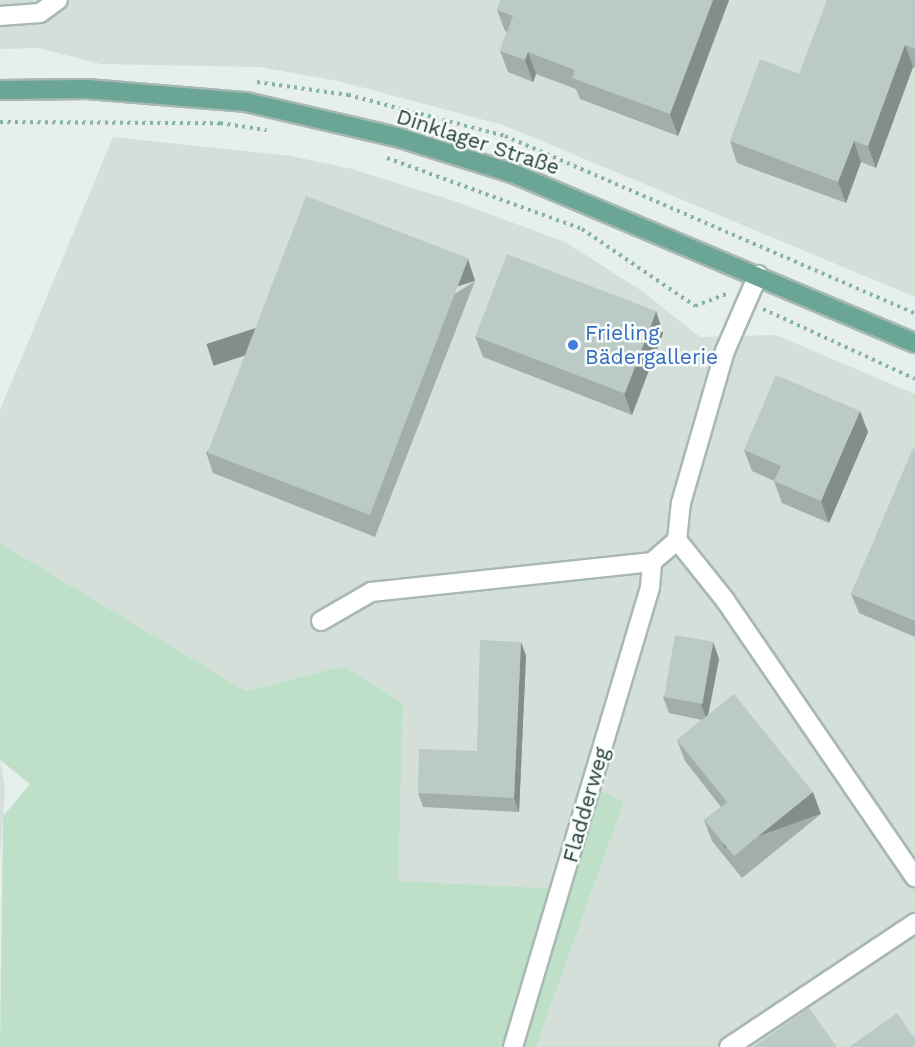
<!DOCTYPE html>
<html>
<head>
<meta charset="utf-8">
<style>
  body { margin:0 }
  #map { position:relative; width:915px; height:1047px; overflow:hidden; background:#e6efeb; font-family:"Work Sans",sans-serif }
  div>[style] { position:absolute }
  .built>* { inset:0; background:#d4dfda }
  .green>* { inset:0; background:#bfe0c8 }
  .path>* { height:4px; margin-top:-2px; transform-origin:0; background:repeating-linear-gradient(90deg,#86b3a5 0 3px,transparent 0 7.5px) }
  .roads { filter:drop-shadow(2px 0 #a8b8b2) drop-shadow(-2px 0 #a8b8b2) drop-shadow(0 2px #a8b8b2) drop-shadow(0 -2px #a8b8b2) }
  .minor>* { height:18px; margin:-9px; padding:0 9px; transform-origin:9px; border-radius:9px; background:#fff }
  .major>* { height:18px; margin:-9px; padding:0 9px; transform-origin:9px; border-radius:9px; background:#6aa596 }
  .wall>* { inset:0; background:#a1aea9 }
  .shaded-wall>* { inset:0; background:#838d89; transform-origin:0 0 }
  .building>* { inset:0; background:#bbcac4; transform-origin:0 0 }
  .dots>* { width:16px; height:16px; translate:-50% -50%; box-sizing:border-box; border:3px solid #f7fbf9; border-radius:50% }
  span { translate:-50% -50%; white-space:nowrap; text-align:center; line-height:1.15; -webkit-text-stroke:5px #f7fbf9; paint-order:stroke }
  .street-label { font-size:21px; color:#24423a }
  .shop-label { font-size:21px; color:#366cbe }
  .left { translate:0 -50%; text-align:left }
</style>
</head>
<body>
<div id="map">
  <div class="built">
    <i style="clip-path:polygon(0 0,915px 0,915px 297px,503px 125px,342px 82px,260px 67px,101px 64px,38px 48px,0 49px)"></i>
    <i style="clip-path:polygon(113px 137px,291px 156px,352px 169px,457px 202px,565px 242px,642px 291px,700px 337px,776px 335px,915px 394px,915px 1047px,536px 1047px,624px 802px,569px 889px,397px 881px,403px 703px,343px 666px,246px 691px,0 543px,0 410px)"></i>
    <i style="clip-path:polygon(0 760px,5px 788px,0 856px)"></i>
  </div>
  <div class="green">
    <i style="clip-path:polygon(0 543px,246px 691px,343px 666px,403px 703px,398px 881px,568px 889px,596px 789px,624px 802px,536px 1047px,0 1047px,3px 816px,30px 784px,0 760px)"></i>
  </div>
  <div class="path">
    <i style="left:257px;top:82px;width:92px;rotate:8.1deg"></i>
    <i style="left:348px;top:95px;width:162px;rotate:14.6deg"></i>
    <i style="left:505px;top:136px;width:447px;rotate:23.4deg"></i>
    <i style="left:0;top:122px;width:220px;rotate:0.3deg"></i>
    <i style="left:220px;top:123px;width:47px;rotate:8.7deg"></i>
    <i style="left:387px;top:158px;width:208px;rotate:20deg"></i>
    <i style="left:582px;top:229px;width:137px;rotate:34.3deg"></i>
    <i style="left:695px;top:306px;width:36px;rotate:-21deg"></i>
    <i style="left:763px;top:309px;width:167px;rotate:24.7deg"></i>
  </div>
  <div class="roads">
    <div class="minor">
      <i style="left:0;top:16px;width:40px;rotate:-4.3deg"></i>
      <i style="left:40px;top:13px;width:22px;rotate:-36deg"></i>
      <i style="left:677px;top:540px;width:77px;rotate:51.3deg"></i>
      <i style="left:725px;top:600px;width:336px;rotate:55.6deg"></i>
      <i style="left:321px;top:621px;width:58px;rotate:-30.1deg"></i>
      <i style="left:371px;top:592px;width:283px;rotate:-6.1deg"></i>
      <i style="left:652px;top:562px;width:33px;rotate:-41deg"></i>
      <i style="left:677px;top:540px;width:37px;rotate:-84deg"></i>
      <i style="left:681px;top:503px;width:158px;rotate:-73.9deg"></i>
      <i style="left:725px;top:351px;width:83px;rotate:-66.5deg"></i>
      <i style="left:513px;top:1047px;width:480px;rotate:-73.4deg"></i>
      <i style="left:650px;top:587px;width:25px;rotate:-85deg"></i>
      <i style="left:729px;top:1047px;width:224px;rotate:-33.7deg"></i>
    </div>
    <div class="major">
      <i style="left:0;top:90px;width:87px;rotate:-0.7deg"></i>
      <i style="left:87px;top:89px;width:160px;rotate:4.7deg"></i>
      <i style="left:246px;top:102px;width:155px;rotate:13.1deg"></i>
      <i style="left:397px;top:137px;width:121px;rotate:17.4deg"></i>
      <i style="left:512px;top:173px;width:437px;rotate:22.9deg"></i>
    </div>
  </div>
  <div class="wall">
    <i style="clip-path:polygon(501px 0,729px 0,678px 136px,580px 99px,576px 89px,536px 74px,533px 82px,508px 72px,500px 51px,507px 32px,505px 31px,497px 10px)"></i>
    <i style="clip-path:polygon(915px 0,915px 68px,913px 67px,876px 168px,861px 162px,846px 203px,737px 163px,730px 141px,799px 74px)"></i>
    <i style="clip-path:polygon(475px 281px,375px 537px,213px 473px,206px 452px)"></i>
    <i style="clip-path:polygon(656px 311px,663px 333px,632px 415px,483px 357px,475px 336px)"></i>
    <i style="clip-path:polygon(868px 432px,829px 523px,782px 503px,774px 481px,752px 471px,744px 450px)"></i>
    <i style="clip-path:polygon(915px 449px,915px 637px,859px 613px,851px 594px)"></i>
    <i style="clip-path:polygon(521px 642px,526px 656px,519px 812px,423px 807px,418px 793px,477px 751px)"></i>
    <i style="clip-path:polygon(713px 642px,719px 659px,708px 715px,821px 814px,742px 878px,712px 841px,704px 820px,721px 807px,685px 761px,677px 740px,702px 720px,669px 713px,663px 697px)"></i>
  </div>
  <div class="shaded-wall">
    <i style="clip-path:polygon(713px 0,729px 0,678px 136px,670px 114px)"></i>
    <i style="clip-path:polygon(905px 45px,913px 67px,876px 168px,868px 146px)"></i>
    <i style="clip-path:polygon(528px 52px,536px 74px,533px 82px,525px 60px)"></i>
    <i style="clip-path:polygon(854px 141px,861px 162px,846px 203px,838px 182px)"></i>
    <i style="left:468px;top:259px;width:23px;height:275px;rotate:72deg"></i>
    <i style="clip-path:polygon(656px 311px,663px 333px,632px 415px,624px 393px)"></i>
    <i style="clip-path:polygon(860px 411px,868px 432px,829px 523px,821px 501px)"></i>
    <i style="clip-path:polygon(521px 642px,526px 656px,519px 812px,514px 798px)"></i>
    <i style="clip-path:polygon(713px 642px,719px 659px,707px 721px,701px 704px)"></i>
    <i style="left:813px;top:792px;width:23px;height:102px;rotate:70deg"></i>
  </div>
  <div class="building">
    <i style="clip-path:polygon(501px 0,713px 0,670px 114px,572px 78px,575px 70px,528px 52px,525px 60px,500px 51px,513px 16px,497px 10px)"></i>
    <i style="clip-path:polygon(827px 0,915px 0,915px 49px,905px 45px,868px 146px,854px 141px,838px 182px,730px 141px,760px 59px,799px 74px)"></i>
    <i style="left:306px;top:196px;width:174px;height:275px;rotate:21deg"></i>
    <i style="left:507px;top:254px;width:160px;height:88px;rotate:21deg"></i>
    <i style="clip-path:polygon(776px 375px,860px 411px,821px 501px,774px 481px,781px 466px,744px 450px)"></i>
    <i style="clip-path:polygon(913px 448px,915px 449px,915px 621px,851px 594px)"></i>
    <i style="left:675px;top:635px;width:39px;height:63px;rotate:10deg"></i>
    <i style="clip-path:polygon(480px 640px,521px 642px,514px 798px,418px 793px,419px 749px,477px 751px)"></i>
    <i style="clip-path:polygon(734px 694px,813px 792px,734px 856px,704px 820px,727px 802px,677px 740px)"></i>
    <i style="clip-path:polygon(809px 1008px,837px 1047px,753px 1047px)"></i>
    <i style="clip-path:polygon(897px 1013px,915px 1039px,915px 1047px,849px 1047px)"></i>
  </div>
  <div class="dots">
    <i style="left:573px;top:345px;background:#3f7fe0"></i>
  </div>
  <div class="street-label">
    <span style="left:478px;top:142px;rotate:18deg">Dinklager Straße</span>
    <span style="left:586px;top:805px;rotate:-74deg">Fladderweg</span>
  </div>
  <div class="shop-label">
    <span class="left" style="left:585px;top:345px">Frieling<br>Bädergallerie</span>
  </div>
</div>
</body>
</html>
